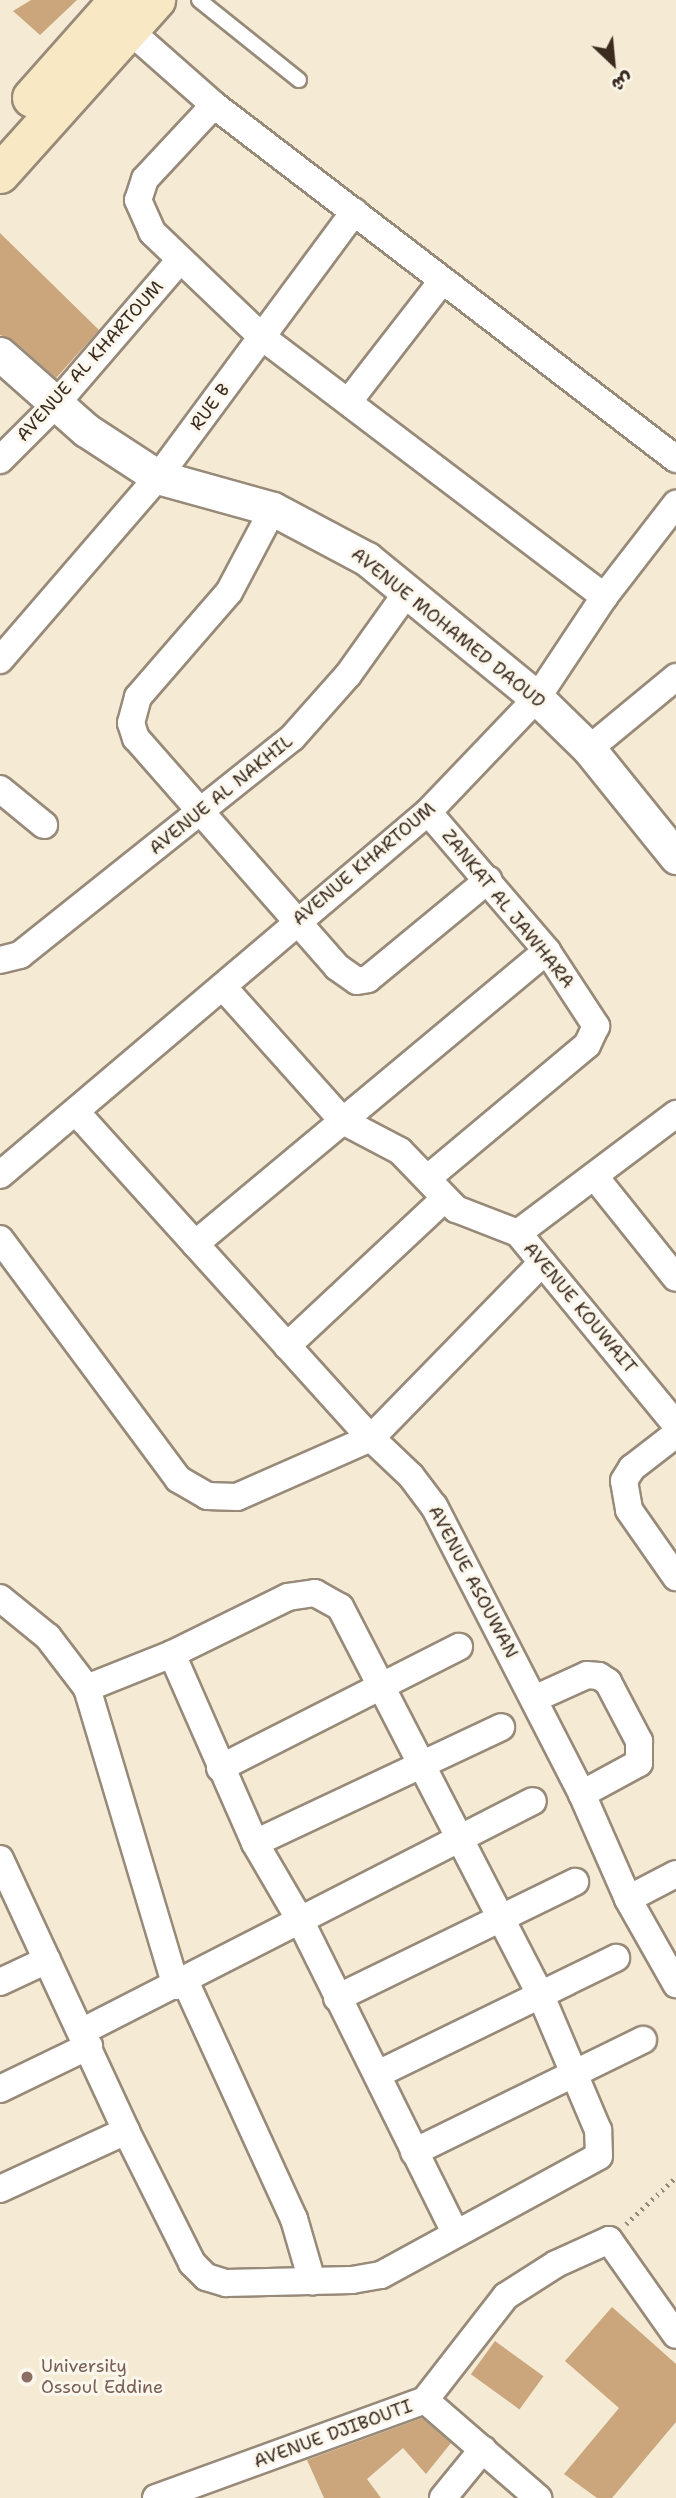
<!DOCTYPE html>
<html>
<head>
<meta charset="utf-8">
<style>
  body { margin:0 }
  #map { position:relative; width:676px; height:2498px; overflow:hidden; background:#f5ead4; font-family:"Shantell Sans","Playpen Sans Arabic",sans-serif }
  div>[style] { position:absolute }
  .building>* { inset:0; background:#cba57c; transform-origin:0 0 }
  .path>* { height:4.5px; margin-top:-2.25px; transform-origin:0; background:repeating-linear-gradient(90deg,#988a79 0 2px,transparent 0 7px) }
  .roads { filter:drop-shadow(2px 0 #988a79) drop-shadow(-2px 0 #988a79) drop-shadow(0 2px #988a79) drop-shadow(0 -2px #988a79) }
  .service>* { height:14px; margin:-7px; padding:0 7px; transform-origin:7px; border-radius:7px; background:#fff }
  .minor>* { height:26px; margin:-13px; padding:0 13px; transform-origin:13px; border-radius:13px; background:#fff }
  .tertiary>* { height:33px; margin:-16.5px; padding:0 16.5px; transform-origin:16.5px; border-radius:16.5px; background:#fff }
  .secondary>* { height:38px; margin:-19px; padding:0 19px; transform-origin:19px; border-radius:19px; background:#f8e8c3 }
  .dots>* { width:19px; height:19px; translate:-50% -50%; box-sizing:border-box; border:4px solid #fbf7ec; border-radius:50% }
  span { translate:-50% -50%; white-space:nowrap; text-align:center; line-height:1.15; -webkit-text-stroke:6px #fbf7ec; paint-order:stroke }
  .street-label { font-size:18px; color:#3b2a1e }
  .education-label { font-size:18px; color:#785e54 }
  .left { translate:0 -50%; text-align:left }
  .north { position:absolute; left:578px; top:28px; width:70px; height:70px; -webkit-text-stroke:5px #fbf7ec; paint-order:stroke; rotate:154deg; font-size:19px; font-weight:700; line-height:28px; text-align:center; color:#3b2a1e }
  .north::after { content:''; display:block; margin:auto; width:24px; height:32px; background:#3b2a1e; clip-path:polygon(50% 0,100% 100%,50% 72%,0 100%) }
</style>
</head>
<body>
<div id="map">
  <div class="building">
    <i style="clip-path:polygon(31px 0,77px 0,40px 35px,13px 11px)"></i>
    <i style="clip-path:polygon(0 233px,99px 330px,56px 378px,13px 340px,0 335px)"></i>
    <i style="clip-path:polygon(612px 2307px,676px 2364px,676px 2422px,612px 2498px,597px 2498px,564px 2474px,619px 2408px,565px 2361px)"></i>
    <i style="left:495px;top:2341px;width:60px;height:41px;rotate:36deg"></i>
    <i style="clip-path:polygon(422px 2418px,451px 2443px,426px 2474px,403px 2448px,367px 2479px,381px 2498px,324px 2498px,307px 2460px)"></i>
  </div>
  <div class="path">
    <i style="left:626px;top:2224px;width:69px;rotate:-43.2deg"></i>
  </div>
  <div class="roads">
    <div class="service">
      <i style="left:199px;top:0;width:128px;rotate:38.7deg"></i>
    </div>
    <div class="minor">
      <i style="left:129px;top:30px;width:113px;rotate:41.4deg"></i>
      <i style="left:214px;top:105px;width:582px;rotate:37.46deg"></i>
      <i style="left:214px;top:105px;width:101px;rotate:133deg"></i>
      <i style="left:145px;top:179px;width:22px;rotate:108deg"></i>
      <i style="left:138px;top:200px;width:35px;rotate:66deg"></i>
      <i style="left:152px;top:232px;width:152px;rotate:43.7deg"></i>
      <i style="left:262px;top:337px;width:430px;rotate:37.2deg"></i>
      <i style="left:349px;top:401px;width:152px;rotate:-52.2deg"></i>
      <i style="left:0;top:460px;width:79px;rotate:-45deg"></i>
      <i style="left:56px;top:404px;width:189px;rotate:-49.3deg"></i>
      <i style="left:273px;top:509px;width:94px;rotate:117.9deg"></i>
      <i style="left:229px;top:592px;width:139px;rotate:130.9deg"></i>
      <i style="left:138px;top:697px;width:27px;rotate:105deg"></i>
      <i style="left:131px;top:723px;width:16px;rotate:72deg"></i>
      <i style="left:136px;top:738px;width:305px;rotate:48.7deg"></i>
      <i style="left:337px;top:967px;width:24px;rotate:35deg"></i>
      <i style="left:357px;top:981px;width:11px;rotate:-10deg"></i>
      <i style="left:368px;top:979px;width:156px;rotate:-39.5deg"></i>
      <i style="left:0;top:660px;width:242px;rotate:-49.2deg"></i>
      <i style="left:158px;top:477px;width:330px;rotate:-53.5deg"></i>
      <i style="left:589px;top:749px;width:113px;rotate:-39.6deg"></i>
      <i style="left:0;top:789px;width:57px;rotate:39.3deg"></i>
      <i style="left:428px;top:812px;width:183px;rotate:49.4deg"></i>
      <i style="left:547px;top:951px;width:90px;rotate:56.8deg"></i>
      <i style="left:596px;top:1026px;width:21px;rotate:115deg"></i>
      <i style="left:587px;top:1045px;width:206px;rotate:140.1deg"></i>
      <i style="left:0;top:960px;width:21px;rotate:-14deg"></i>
      <i style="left:20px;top:955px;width:348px;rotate:-38.6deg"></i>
      <i style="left:292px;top:738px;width:84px;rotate:-48.4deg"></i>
      <i style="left:348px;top:675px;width:103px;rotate:-54.5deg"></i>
      <i style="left:224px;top:988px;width:178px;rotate:48.2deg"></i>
      <i style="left:343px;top:1121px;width:64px;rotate:27.8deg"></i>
      <i style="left:400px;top:1151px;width:81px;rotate:46deg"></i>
      <i style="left:456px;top:1209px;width:66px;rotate:21.2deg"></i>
      <i style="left:518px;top:1233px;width:249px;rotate:50.5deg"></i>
      <i style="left:76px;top:1112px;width:440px;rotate:47.9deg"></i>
      <i style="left:371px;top:1438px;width:55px;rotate:43.5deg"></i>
      <i style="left:411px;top:1476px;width:38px;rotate:53deg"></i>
      <i style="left:434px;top:1506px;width:324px;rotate:62.8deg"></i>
      <i style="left:582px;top:1794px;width:115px;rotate:66.3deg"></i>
      <i style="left:628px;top:1899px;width:98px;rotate:60.5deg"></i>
      <i style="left:0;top:1175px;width:561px;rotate:-40.3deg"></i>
      <i style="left:428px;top:812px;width:158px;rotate:-46.3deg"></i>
      <i style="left:537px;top:698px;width:121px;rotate:-56.4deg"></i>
      <i style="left:604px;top:597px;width:118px;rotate:-52.3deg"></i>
      <i style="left:595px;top:1177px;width:129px;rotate:51.3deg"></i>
      <i style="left:518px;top:1233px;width:198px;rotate:-37deg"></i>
      <i style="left:0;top:1239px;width:299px;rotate:53.4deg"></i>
      <i style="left:178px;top:1479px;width:34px;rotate:30deg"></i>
      <i style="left:207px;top:1496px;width:30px;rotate:2deg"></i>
      <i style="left:237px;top:1497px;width:146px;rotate:-23.8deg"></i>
      <i style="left:371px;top:1438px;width:245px;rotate:-45.7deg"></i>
      <i style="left:195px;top:1244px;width:458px;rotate:-39.8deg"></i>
      <i style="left:287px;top:1346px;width:216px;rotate:-43.1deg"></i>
      <i style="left:676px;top:1434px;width:56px;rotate:142.3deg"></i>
      <i style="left:632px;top:1468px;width:15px;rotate:122deg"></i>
      <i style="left:624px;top:1481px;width:29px;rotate:80deg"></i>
      <i style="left:629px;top:1510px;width:82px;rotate:55deg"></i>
      <i style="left:0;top:1598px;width:62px;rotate:39.1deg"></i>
      <i style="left:48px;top:1637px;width:64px;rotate:52.6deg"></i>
      <i style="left:87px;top:1688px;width:311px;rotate:73.4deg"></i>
      <i style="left:172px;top:1654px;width:206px;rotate:66.3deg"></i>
      <i style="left:255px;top:1843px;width:89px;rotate:59.7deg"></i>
      <i style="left:300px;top:1920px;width:348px;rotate:63.6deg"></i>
      <i style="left:534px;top:1699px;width:58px;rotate:-24.4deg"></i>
      <i style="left:587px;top:1675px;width:12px;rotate:5deg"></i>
      <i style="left:599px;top:1676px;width:11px;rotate:34deg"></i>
      <i style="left:608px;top:1682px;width:67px;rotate:62.3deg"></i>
      <i style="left:639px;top:1741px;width:22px;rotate:90deg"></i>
      <i style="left:639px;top:1763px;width:65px;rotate:151.5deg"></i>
      <i style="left:220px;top:1768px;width:268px;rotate:-26.9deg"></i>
      <i style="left:255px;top:1843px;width:272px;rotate:-25.2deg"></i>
      <i style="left:0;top:1859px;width:300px;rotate:65.1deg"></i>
      <i style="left:126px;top:2131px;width:148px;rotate:63.4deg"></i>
      <i style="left:192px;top:2263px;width:20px;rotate:45deg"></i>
      <i style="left:206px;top:2277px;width:21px;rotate:17deg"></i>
      <i style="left:226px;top:2283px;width:126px;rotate:-1.4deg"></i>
      <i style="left:352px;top:2280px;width:29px;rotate:-10deg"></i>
      <i style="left:381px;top:2275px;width:248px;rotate:-28.6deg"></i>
      <i style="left:599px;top:2156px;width:26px;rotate:-92deg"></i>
      <i style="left:598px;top:2130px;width:146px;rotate:-113deg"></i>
      <i style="left:541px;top:1996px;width:438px;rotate:-117.3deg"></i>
      <i style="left:340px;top:1607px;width:29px;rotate:-151deg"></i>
      <i style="left:315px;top:1593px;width:27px;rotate:172deg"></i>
      <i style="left:288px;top:1597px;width:129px;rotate:153.8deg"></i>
      <i style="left:172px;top:1654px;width:92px;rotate:158.2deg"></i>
      <i style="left:628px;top:1899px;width:54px;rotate:-27.5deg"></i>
      <i style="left:185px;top:1981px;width:262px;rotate:65.4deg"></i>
      <i style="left:294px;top:2219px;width:65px;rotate:73.8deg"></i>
      <i style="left:0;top:1982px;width:52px;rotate:-25.1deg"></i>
      <i style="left:337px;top:1998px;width:265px;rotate:-26deg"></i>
      <i style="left:83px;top:2031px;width:505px;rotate:-27.07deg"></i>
      <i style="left:378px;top:2074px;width:265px;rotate:-26deg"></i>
      <i style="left:0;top:2089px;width:99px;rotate:-25.8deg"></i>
      <i style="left:414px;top:2152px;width:255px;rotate:-26.1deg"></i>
      <i style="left:0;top:2189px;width:139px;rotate:-24.7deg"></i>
      <i style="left:425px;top:2400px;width:150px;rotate:40.9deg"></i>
      <i style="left:156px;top:2498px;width:286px;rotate:-20deg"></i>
      <i style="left:425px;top:2400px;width:132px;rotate:-52.1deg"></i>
      <i style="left:506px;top:2296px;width:59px;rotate:-32.6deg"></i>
      <i style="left:556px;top:2264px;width:58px;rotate:-24.4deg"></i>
      <i style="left:609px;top:2240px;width:116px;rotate:54.8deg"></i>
      <i style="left:443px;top:2498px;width:63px;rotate:-50.8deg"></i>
    </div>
    <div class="tertiary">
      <i style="left:0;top:354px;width:115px;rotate:41.5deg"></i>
      <i style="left:86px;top:430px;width:86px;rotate:33.1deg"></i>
      <i style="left:158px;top:477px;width:119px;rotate:15.5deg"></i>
      <i style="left:273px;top:509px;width:106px;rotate:28deg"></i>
      <i style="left:367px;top:559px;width:220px;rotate:39.3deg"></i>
      <i style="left:537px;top:698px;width:73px;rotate:44.4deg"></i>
      <i style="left:589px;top:749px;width:139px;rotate:51.1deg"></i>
    </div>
    <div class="secondary">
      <i style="left:32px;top:98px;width:131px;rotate:-48.4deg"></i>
      <i style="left:0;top:174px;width:234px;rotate:-48.1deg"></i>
    </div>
  </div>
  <div class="dots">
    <i style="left:27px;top:2377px;background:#8d6e63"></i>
  </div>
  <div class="street-label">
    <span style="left:90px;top:361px;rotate:-48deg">AVENUE AL KHARTOUM</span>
    <span style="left:210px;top:407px;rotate:-53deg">RUE B</span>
    <span style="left:448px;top:628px;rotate:39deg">AVENUE MOHAMED DAOUD</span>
    <span style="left:221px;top:795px;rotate:-39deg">AVENUE AL NAKHIL</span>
    <span style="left:364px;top:864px;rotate:-40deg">AVENUE KHARTOUM</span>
    <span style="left:508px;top:909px;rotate:51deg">ZANKAT AL JAWHARA</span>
    <span style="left:580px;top:1308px;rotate:50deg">AVENUE KOUWAIT</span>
    <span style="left:473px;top:1582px;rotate:62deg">AVENUE ASOUWAN</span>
    <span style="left:333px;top:2434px;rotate:-20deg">AVENUE DJIBOUTI</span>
  </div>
  <div class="education-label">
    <span class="left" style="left:41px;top:2377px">University<br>Ossoul Eddine</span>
  </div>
  <div class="north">ش</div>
</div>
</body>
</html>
